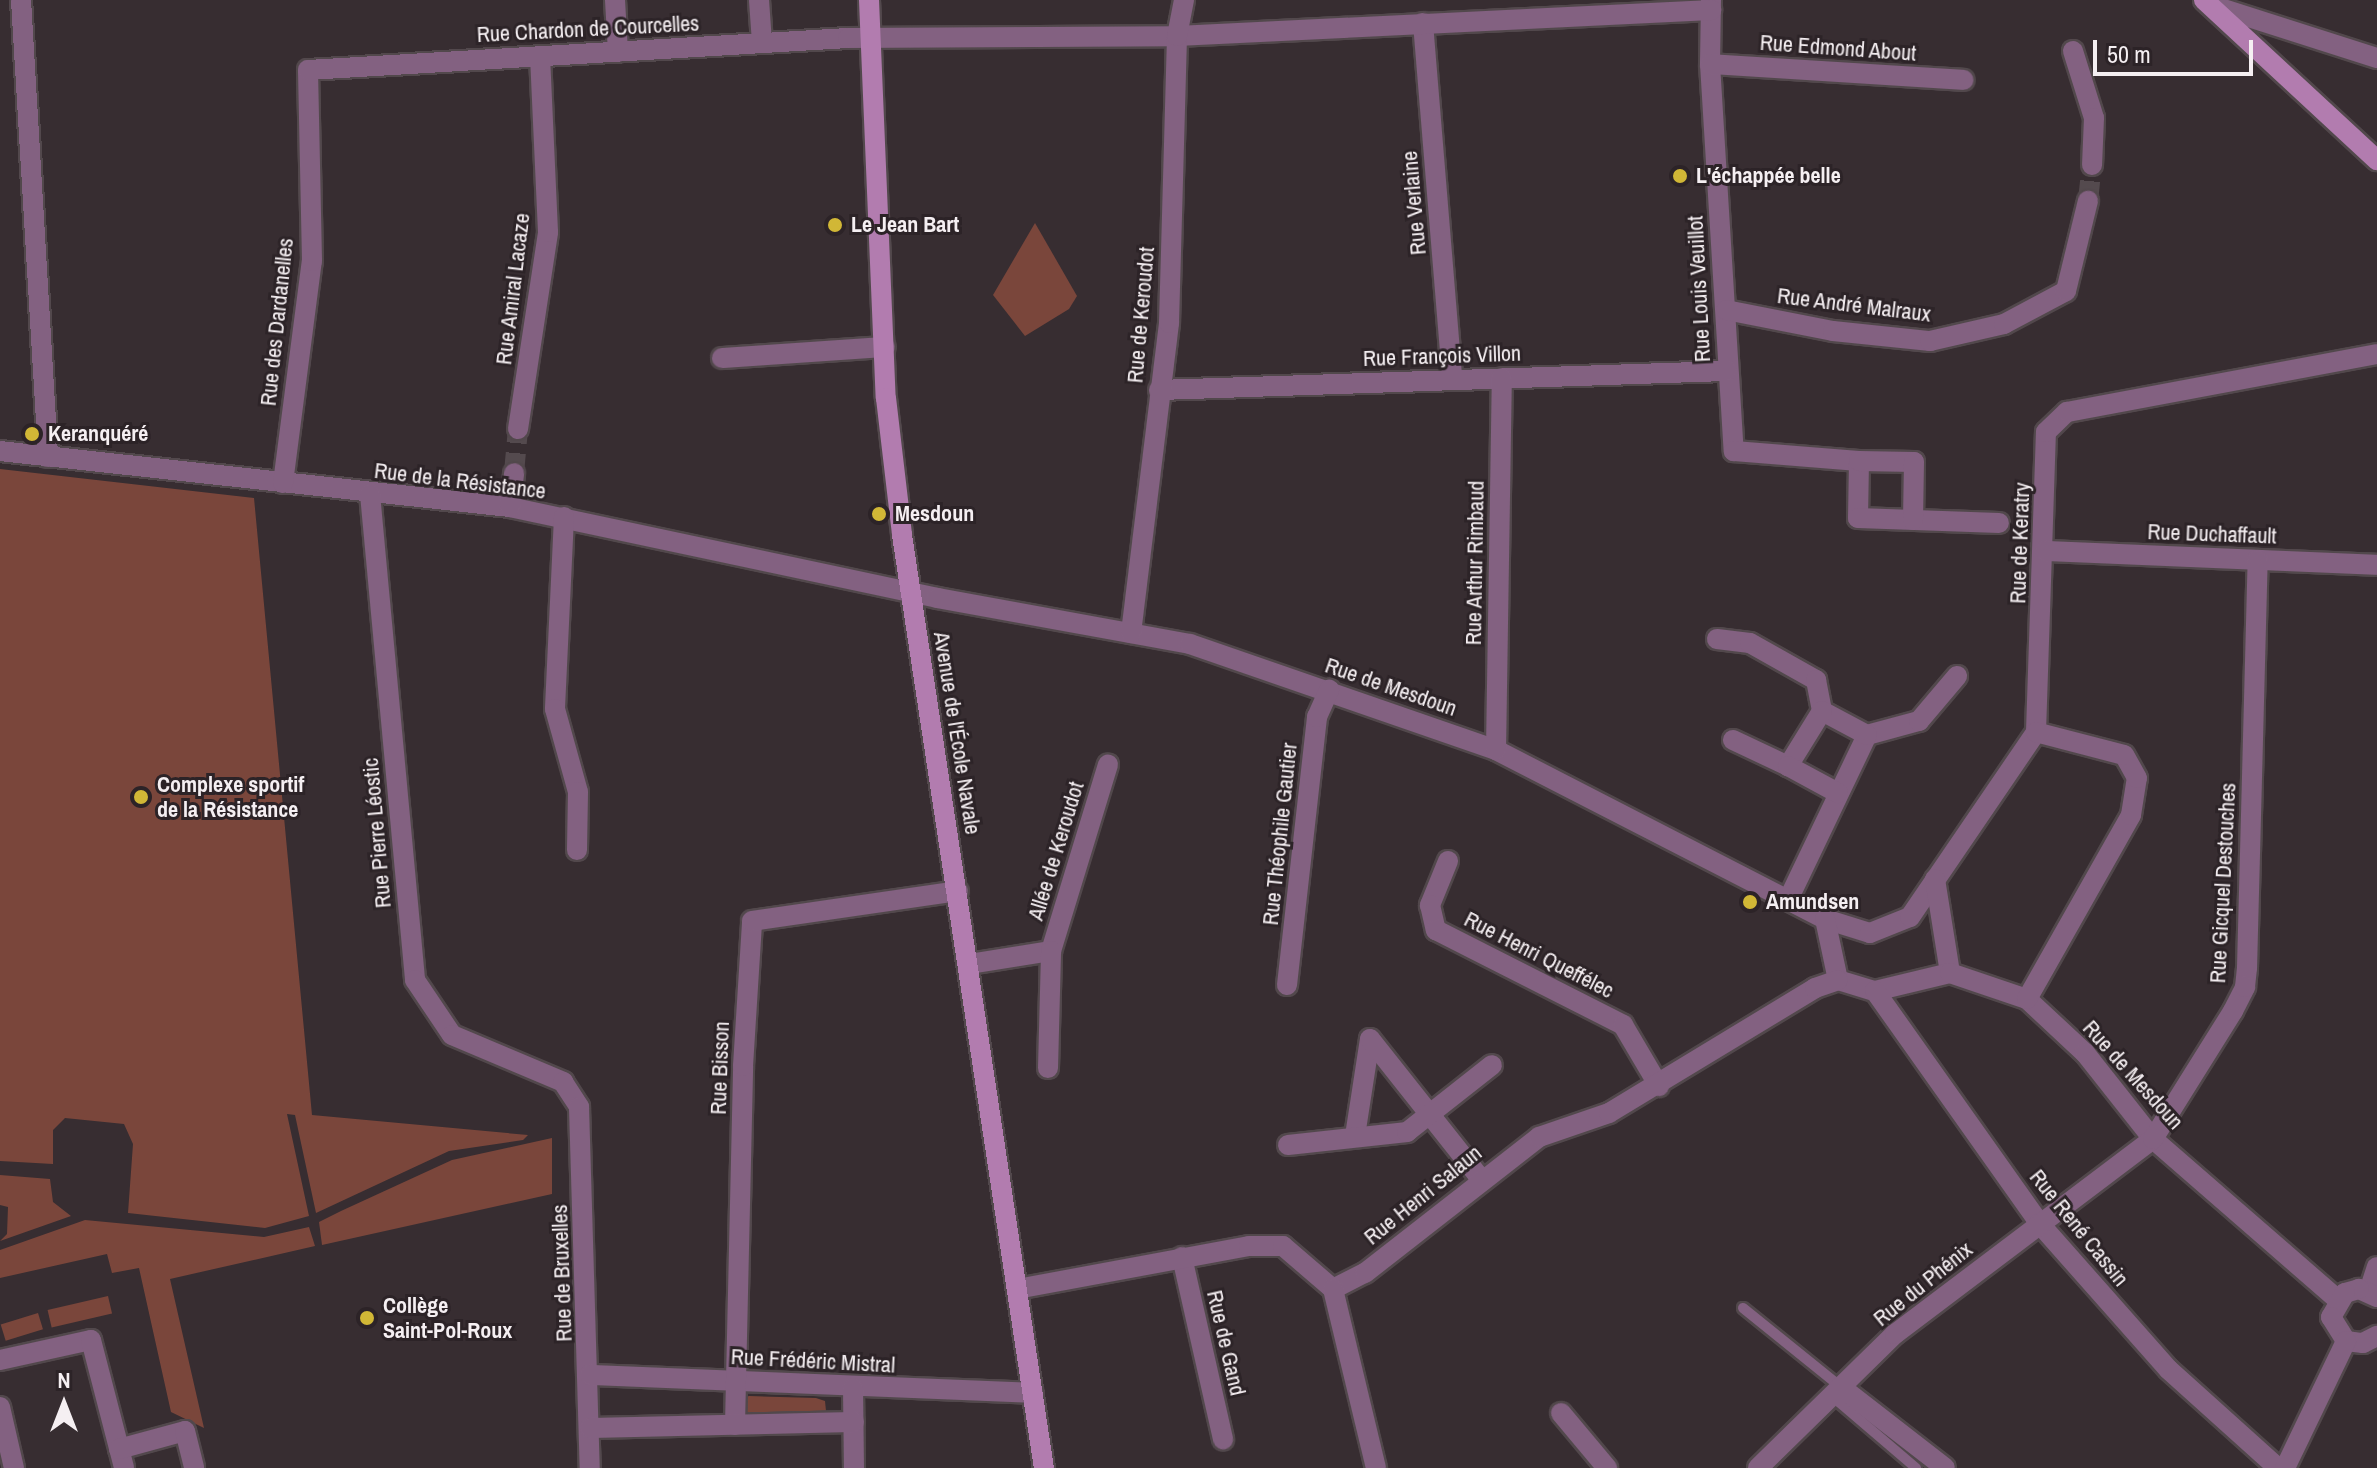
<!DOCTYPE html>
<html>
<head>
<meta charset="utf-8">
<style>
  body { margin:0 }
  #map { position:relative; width:2377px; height:1468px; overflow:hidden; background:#372d31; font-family:"Archivo Narrow",sans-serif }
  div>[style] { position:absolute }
  .green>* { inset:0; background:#7a463b; transform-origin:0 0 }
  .street-tunnel>* { height:20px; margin-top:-10px; transform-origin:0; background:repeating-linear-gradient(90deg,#544a4e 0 20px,transparent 0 30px) }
  .roads { filter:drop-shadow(2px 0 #52484c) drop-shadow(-2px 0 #52484c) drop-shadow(0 2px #52484c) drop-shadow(0 -2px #52484c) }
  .lane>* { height:10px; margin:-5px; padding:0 5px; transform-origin:5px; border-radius:5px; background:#836181 }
  .street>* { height:20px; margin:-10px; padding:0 10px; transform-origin:10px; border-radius:10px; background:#836181 }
  .secondary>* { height:20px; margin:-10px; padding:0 10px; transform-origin:10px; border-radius:10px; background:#b27caf }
  .dots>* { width:22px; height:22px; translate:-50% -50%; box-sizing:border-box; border:4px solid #2c2327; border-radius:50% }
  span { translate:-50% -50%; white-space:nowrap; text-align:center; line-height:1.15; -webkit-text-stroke:6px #2c2327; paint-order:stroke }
  .street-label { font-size:22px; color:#f5eff2 }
  .poi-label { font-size:22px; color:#f5eff2; font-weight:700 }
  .left { translate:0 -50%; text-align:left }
  .north { position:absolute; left:24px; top:1364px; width:80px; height:80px; -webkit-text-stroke:6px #2c2327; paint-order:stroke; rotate:0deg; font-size:22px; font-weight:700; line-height:32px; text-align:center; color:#f5eff2 }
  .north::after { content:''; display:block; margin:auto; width:28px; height:36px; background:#f5eff2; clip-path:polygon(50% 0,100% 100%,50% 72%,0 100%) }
  .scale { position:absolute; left:2093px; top:40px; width:160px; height:36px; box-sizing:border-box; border:4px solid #f5eff2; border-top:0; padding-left:10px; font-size:24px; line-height:28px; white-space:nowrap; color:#f5eff2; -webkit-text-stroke:6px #2c2327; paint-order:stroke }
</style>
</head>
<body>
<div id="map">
  <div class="green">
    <i style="clip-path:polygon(1035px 223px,1077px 296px,1069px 309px,1025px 336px,993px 295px)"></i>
    <i style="clip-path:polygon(0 469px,254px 498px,312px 1115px,528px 1135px,523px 1140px,449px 1151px,316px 1213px,295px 1115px,287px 1114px,309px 1216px,265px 1228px,128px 1213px,133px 1144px,124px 1124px,65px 1118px,53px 1130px,53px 1164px,0 1161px)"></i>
    <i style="clip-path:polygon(552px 1138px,552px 1194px,322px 1245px,319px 1222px,341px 1211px,452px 1160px)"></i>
    <i style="clip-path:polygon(0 1175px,50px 1179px,53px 1202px,71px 1216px,0 1241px,7px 1234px,8px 1207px,0 1205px)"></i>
    <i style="clip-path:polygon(85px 1220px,264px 1237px,309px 1227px,315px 1246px,170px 1279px,204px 1428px,171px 1412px,139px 1268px,112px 1273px,107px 1254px,0 1278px,0 1250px)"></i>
    <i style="left:108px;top:1296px;width:18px;height:62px;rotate:77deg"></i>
    <i style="left:38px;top:1313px;width:17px;height:39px;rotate:73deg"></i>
    <i style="clip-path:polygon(749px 1396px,816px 1398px,825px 1401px,826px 1411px,746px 1413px,744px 1398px)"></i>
  </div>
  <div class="street-tunnel">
    <i style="left:2088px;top:201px;width:36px;rotate:-84deg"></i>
    <i style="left:514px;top:473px;width:44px;rotate:-84.8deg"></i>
  </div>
  <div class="roads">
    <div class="lane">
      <i style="left:1743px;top:1308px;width:127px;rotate:38.9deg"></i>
      <i style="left:1842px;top:1388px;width:15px;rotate:98deg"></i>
      <i style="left:1840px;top:1403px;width:100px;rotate:40.5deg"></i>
    </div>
    <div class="street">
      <i style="left:21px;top:0;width:458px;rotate:86.6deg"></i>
      <i style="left:615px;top:0;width:52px;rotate:86.7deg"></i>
      <i style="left:759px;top:0;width:43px;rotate:86deg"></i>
      <i style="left:1711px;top:0;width:64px;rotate:90.9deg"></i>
      <i style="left:1710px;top:64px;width:388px;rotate:86.5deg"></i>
      <i style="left:1734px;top:451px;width:125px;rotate:4.6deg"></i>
      <i style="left:1859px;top:461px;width:57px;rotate:91deg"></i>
      <i style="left:1858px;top:518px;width:141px;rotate:2deg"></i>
      <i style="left:2211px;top:5px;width:174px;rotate:17.7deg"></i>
      <i style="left:1423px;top:23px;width:357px;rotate:85.3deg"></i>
      <i style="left:2073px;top:51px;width:70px;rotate:72.6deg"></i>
      <i style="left:2094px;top:118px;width:47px;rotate:92.4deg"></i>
      <i style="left:1710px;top:64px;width:254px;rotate:3.6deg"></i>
      <i style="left:1726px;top:310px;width:109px;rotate:11.1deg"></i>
      <i style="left:1833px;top:331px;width:98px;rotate:5.9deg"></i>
      <i style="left:1930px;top:341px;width:76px;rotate:-12.9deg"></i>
      <i style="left:2004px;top:324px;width:70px;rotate:-28deg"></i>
      <i style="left:2066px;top:291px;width:93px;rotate:-76.3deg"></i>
      <i style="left:722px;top:358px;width:163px;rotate:-3.9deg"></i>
      <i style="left:1159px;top:390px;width:568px;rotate:-1.92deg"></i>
      <i style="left:518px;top:429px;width:199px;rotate:-81.3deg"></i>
      <i style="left:548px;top:232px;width:175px;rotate:-92.6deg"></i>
      <i style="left:0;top:451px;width:513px;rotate:6.27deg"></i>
      <i style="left:510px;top:507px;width:437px;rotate:12deg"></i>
      <i style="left:937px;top:598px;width:257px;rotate:10.3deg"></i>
      <i style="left:1190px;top:644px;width:324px;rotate:19.1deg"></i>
      <i style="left:1496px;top:750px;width:370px;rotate:27.2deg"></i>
      <i style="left:1825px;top:919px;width:47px;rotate:17.3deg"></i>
      <i style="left:1870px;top:933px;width:43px;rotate:-21.8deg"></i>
      <i style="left:1910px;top:917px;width:224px;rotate:-55.7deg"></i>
      <i style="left:2036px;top:732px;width:300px;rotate:-88.1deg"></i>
      <i style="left:2046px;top:432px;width:29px;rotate:-44deg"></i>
      <i style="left:2067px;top:412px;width:315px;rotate:-10.6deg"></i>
      <i style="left:1859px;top:461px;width:55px;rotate:1deg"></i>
      <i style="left:1914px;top:462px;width:58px;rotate:91deg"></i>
      <i style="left:283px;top:483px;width:224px;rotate:-82.6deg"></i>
      <i style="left:312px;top:261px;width:191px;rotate:-91.2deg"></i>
      <i style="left:308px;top:70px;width:541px;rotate:-3.39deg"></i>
      <i style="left:848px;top:38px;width:329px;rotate:-0.3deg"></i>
      <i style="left:1177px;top:36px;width:535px;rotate:-2.79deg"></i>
      <i style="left:370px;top:494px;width:488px;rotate:84.7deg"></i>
      <i style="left:415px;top:980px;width:66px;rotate:56.1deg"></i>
      <i style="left:452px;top:1035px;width:121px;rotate:22.9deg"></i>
      <i style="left:563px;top:1082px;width:30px;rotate:57deg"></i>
      <i style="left:579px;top:1107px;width:361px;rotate:88.3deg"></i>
      <i style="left:510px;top:507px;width:34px;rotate:-83deg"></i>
      <i style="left:564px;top:517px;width:192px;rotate:92.7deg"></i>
      <i style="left:555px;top:709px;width:86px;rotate:74.5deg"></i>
      <i style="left:578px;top:792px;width:58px;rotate:91deg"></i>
      <i style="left:2045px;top:551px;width:332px;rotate:2.4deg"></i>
      <i style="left:1131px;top:633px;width:312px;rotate:-83deg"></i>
      <i style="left:1169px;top:323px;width:287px;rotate:-88.4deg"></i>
      <i style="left:1177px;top:36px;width:37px;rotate:-79deg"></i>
      <i style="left:1717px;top:639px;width:33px;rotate:7deg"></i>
      <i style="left:1750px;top:643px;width:76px;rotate:29.3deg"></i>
      <i style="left:1816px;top:680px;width:32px;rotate:79deg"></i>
      <i style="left:1867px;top:735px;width:54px;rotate:-15.1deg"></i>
      <i style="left:1919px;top:721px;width:59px;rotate:-49.8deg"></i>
      <i style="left:1733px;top:740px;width:61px;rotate:25.3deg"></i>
      <i style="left:1496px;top:750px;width:372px;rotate:-89.1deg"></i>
      <i style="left:1448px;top:861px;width:48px;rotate:112.2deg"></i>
      <i style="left:1430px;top:905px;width:26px;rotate:77deg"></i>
      <i style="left:1436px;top:930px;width:210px;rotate:26.9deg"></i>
      <i style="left:1623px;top:1025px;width:71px;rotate:59.5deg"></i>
      <i style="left:1935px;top:879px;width:95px;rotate:80.9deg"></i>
      <i style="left:1788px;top:900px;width:183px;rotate:-64.4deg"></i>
      <i style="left:1867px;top:735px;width:51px;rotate:-151.9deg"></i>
      <i style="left:1822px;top:711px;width:65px;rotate:121.7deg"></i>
      <i style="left:1788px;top:766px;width:57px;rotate:28.4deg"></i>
      <i style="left:1825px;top:919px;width:62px;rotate:78deg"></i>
      <i style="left:969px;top:964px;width:83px;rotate:-9deg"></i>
      <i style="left:1051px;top:951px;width:195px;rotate:-73deg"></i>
      <i style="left:1838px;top:980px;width:39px;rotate:17deg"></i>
      <i style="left:1875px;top:991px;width:77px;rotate:-13.5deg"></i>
      <i style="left:1950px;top:973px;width:81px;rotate:18.7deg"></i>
      <i style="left:2027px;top:999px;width:79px;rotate:43deg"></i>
      <i style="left:2085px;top:1053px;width:110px;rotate:51.7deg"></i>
      <i style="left:2153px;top:1139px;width:244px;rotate:41deg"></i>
      <i style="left:1287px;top:985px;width:270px;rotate:-83.6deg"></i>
      <i style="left:1317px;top:717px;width:30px;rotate:-66deg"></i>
      <i style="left:1875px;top:991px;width:284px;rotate:54.7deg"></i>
      <i style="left:2039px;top:1223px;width:195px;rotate:48.5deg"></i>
      <i style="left:2168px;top:1369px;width:148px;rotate:42deg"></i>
      <i style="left:2027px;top:999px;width:211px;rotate:-60.5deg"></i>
      <i style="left:2131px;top:815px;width:37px;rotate:-81deg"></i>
      <i style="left:2137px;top:778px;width:26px;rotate:-119deg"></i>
      <i style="left:2124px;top:755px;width:91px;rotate:-165.4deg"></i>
      <i style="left:1048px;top:1068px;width:117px;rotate:-88.5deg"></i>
      <i style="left:1355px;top:1136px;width:98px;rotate:-81.2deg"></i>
      <i style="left:1370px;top:1039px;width:177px;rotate:51.6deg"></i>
      <i style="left:1288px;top:1145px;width:120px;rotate:-6.2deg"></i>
      <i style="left:1407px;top:1132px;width:108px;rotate:-38.2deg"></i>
      <i style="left:1182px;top:1257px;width:187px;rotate:77.3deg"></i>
      <i style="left:1017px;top:1289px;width:236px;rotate:-10.5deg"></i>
      <i style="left:1249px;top:1246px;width:34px"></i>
      <i style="left:1283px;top:1246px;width:66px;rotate:40.7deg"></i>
      <i style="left:1333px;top:1289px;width:36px;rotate:-27deg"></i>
      <i style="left:1365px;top:1273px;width:221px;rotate:-38deg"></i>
      <i style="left:1539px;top:1137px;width:74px;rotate:-18.9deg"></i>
      <i style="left:1609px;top:1113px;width:241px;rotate:-31.2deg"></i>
      <i style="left:1815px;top:988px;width:24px;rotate:-19deg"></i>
      <i style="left:1333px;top:1289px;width:184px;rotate:76.5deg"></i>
      <i style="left:2369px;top:1291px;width:25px;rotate:-72deg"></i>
      <i style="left:2377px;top:1297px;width:20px;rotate:-156deg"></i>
      <i style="left:2359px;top:1289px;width:15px;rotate:164deg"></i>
      <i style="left:2345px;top:1293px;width:28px;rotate:120deg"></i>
      <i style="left:2331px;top:1317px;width:28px;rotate:58deg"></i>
      <i style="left:2346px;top:1341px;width:17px;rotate:7deg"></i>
      <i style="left:2363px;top:1343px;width:16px;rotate:-27deg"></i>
      <i style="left:0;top:1360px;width:93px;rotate:-12.4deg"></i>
      <i style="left:91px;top:1340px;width:132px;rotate:75.5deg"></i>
      <i style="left:590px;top:1375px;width:443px;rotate:2.3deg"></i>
      <i style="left:853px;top:1388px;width:80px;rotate:89.3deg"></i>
      <i style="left:1842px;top:1388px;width:130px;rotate:37.8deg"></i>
      <i style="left:0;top:1407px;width:63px;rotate:77.1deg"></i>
      <i style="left:1561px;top:1413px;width:72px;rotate:50.1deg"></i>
      <i style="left:735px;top:1425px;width:359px;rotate:-88.7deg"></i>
      <i style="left:743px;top:1066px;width:145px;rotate:-86.4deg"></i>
      <i style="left:752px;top:921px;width:208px;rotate:-8.3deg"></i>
      <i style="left:590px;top:1428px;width:264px;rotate:-1.3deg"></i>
      <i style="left:119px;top:1449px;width:68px;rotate:-15.3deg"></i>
      <i style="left:185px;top:1431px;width:38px;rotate:76deg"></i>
      <i style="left:1758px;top:1468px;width:192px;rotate:-44.4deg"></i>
      <i style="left:1895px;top:1334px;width:323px;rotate:-37.1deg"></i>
      <i style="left:2153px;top:1139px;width:151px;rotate:-58deg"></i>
      <i style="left:2233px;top:1011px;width:27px;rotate:-63deg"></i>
      <i style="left:2245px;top:987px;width:19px;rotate:-84deg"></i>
      <i style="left:2247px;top:968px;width:408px;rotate:-88.5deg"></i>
      <i style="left:2285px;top:1468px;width:141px;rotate:-64.3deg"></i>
    </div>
    <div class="secondary">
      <i style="left:869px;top:0;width:398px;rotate:87.6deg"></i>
      <i style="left:886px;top:398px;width:138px;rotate:83.3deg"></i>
      <i style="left:902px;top:535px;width:944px;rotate:81.35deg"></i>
      <i style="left:2204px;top:0;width:236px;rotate:42.8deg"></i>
    </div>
  </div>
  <div class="dots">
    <i style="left:1680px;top:176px;background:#d1b736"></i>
    <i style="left:835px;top:225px;background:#d1b736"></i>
    <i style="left:32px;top:434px;background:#d1b736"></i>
    <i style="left:879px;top:514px;background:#d1b736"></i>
    <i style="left:141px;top:797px;background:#d1b736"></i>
    <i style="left:1750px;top:902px;background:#d1b736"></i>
    <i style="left:367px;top:1318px;background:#d1b736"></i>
  </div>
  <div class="street-label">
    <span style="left:588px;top:29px;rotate:-3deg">Rue Chardon de Courcelles</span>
    <span style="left:1838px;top:48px;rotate:4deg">Rue Edmond About</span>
    <span style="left:1414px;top:203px;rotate:-95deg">Rue Verlaine</span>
    <span style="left:513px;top:289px;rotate:-83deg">Rue Amiral Lacaze</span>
    <span style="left:1699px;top:289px;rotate:-93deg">Rue Louis Veuillot</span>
    <span style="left:1854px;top:305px;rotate:7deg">Rue André Malraux</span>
    <span style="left:1141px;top:315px;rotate:-85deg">Rue de Keroudot</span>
    <span style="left:277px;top:322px;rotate:-84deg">Rue des Dardanelles</span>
    <span style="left:1442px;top:356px;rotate:-2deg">Rue François Villon</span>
    <span style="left:460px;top:481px;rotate:7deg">Rue de la Résistance</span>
    <span style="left:2212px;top:534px;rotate:2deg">Rue Duchaffault</span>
    <span style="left:2020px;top:543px;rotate:-88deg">Rue de Keratry</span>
    <span style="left:1475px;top:563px;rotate:-89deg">Rue Arthur Rimbaud</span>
    <span style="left:1391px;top:687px;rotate:19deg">Rue de Mesdoun</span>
    <span style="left:957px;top:733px;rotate:81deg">Avenue de l'École Navale</span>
    <span style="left:377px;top:833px;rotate:-95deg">Rue Pierre Léostic</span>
    <span style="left:1280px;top:834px;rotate:-84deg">Rue Théophile Gautier</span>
    <span style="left:1056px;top:851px;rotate:-73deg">Allée de Keroudot</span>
    <span style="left:2223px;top:883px;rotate:-87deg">Rue Gicquel Destouches</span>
    <span style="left:1539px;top:955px;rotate:27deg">Rue Henri Queffélec</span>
    <span style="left:720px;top:1068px;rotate:-88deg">Rue Bisson</span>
    <span style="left:2133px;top:1075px;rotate:48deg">Rue de Mesdoun</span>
    <span style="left:1423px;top:1195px;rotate:-39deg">Rue Henri Salaun</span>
    <span style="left:2079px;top:1228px;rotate:51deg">Rue René Cassin</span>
    <span style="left:562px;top:1273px;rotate:-92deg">Rue de Bruxelles</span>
    <span style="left:1923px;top:1284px;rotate:-39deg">Rue du Phénix</span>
    <span style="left:1226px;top:1343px;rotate:77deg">Rue de Gand</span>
    <span style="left:813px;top:1361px;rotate:3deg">Rue Frédéric Mistral</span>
  </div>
  <div class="poi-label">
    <span class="left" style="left:1696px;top:176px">L'échappée belle</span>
    <span class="left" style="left:851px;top:225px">Le Jean Bart</span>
    <span class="left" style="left:48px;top:434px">Keranquéré</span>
    <span class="left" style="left:895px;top:514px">Mesdoun</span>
    <span class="left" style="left:157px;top:797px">Complexe sportif<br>de la Résistance</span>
    <span class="left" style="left:1766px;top:902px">Amundsen</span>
    <span class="left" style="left:383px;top:1318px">Collège<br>Saint-Pol-Roux</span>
  </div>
  <div class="north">N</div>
  <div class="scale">50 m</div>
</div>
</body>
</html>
